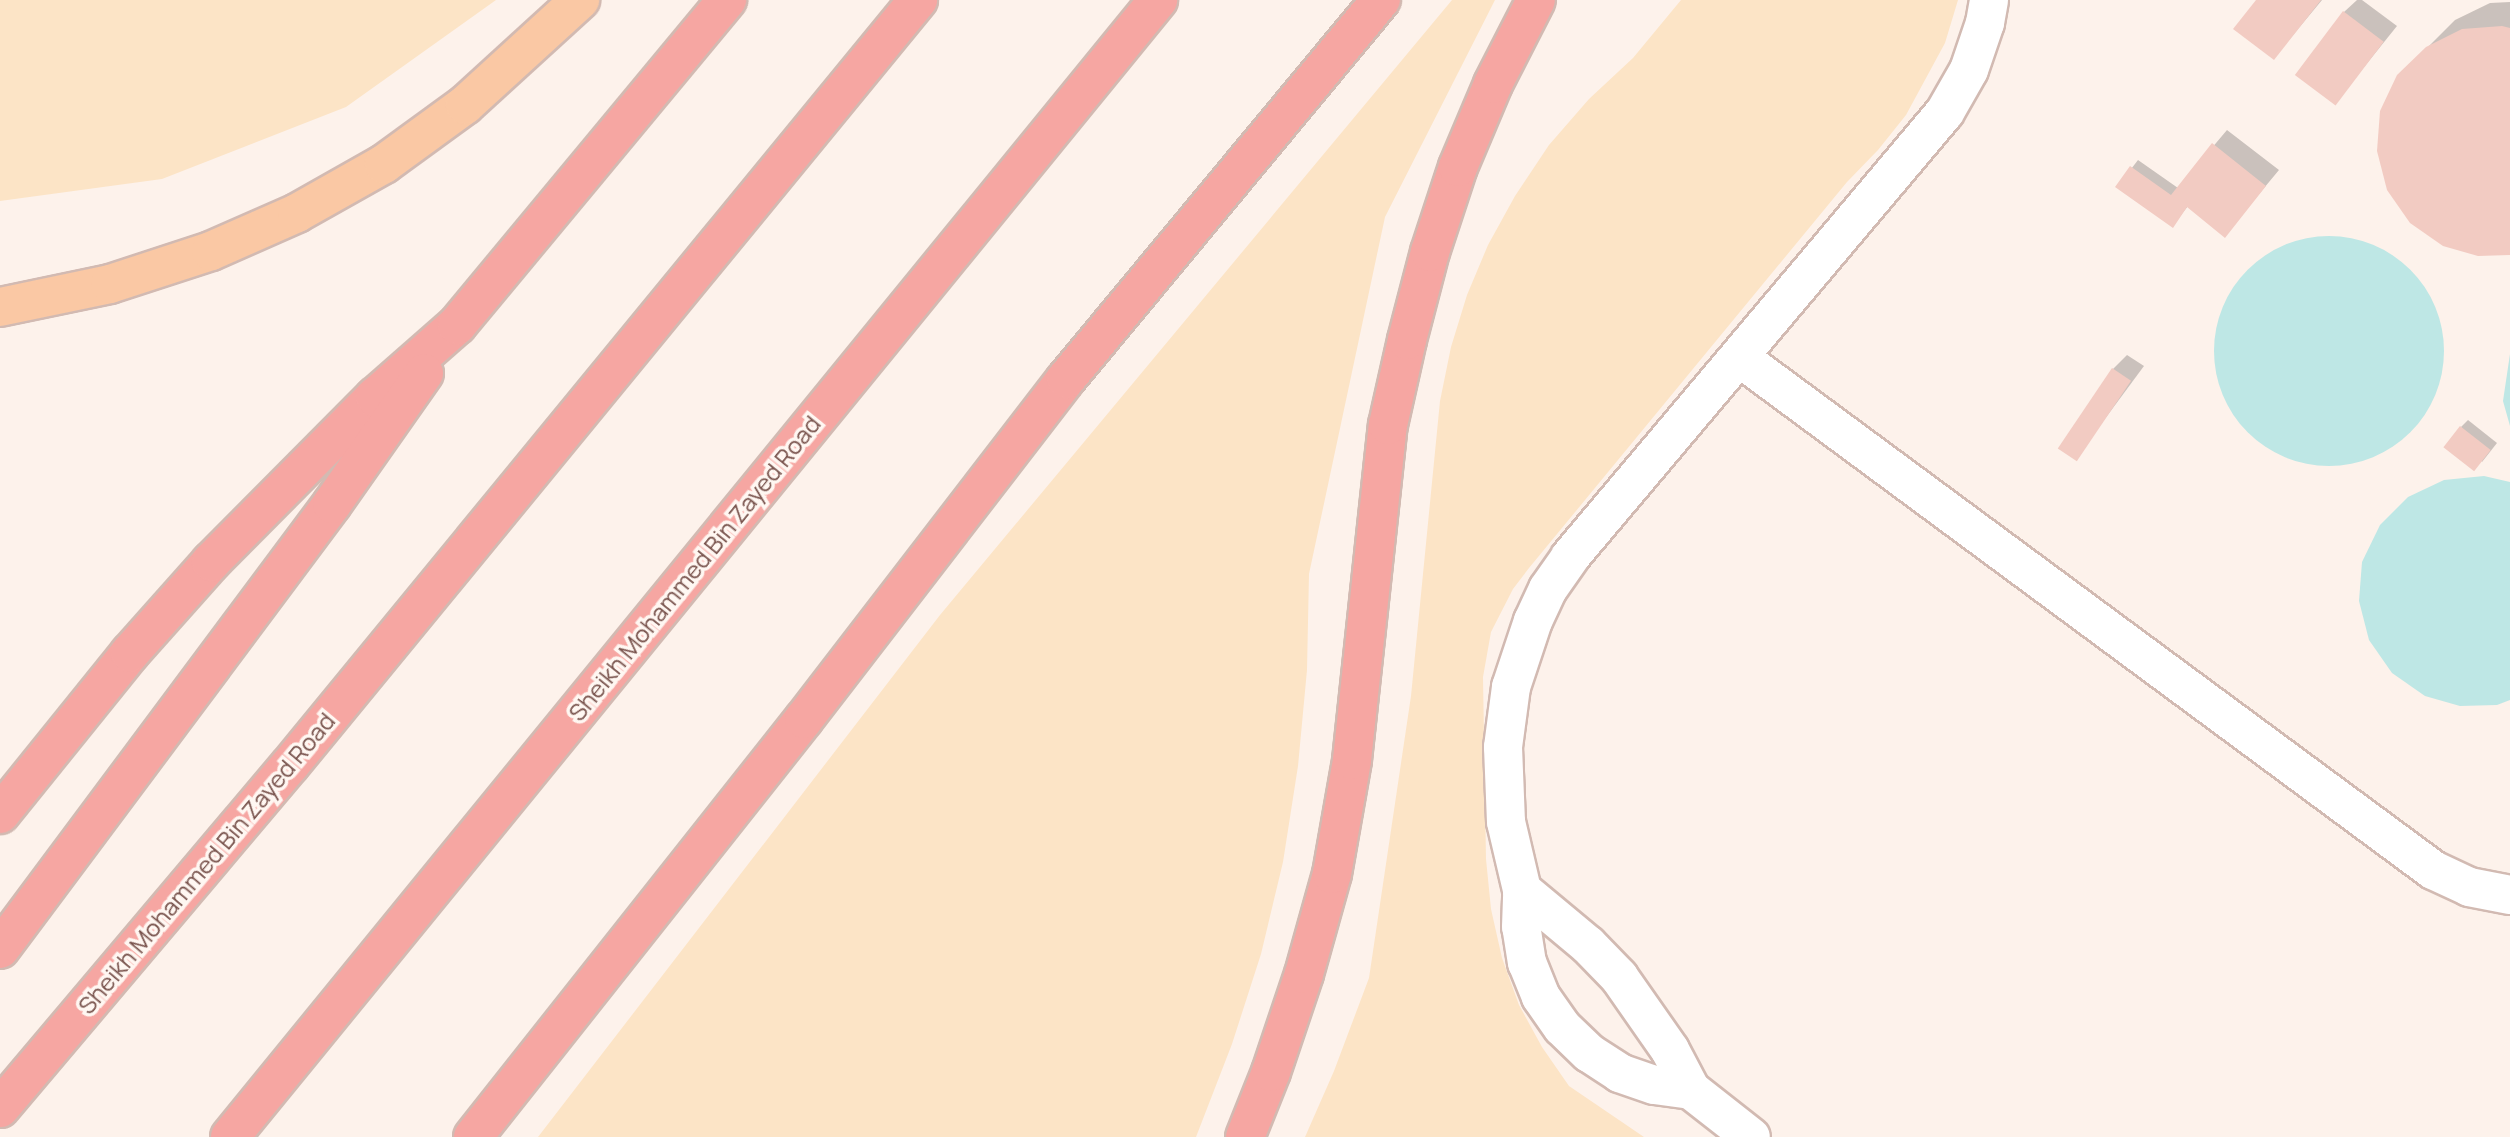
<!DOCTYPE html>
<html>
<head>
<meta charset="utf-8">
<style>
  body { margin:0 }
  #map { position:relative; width:2510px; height:1137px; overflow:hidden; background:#fdf2eb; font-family:Manrope,sans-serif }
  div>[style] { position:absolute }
  .sand>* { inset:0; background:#fce4c6 }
  .water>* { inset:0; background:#bee7e5 }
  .round { border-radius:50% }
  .shadow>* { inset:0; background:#0003 }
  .building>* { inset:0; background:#f2cbc2; transform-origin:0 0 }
  .roads { filter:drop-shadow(2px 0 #d2bab2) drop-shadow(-2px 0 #d2bab2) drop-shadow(0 2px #d2bab2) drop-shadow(0 -2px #d2bab2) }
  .minor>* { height:38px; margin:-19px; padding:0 19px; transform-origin:19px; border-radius:19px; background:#fff }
  .major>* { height:38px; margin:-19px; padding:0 19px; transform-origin:19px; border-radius:19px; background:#fac8a4 }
  .highway>* { height:38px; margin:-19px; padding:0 19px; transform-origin:19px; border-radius:19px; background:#f6a6a2 }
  span { translate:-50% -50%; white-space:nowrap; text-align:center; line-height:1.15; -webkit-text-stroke:7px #fff7f2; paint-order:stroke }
  .street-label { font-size:24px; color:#79534d }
</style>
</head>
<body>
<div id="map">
  <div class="sand">
    <i style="clip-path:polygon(0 0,496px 0,346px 107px,162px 179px,0 201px)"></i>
    <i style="clip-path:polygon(1452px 0,1495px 0,1385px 217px,1309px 574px,1307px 670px,1298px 766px,1283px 862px,1261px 954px,1232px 1044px,1196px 1137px,538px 1137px,940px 615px)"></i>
    <i style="clip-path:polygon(1681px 0,1958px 0,1945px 43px,1906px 115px,1878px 150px,1847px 182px,1529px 568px,1513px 589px,1491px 632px,1483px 677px,1486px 859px,1491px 909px,1502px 958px,1519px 1005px,1542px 1047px,1569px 1086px,1644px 1137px,1305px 1137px,1334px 1071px,1369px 978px,1411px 696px,1440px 401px,1451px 347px,1467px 295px,1488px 245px,1515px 196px,1549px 145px,1589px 99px,1633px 58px)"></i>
  </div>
  <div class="water">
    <i class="round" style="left:2214px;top:236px;width:230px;height:230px"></i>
    <i style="clip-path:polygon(2510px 354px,2510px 426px,2503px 401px)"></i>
    <i style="clip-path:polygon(2484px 476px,2510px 482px,2510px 700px,2497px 705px,2460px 706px,2425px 696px,2392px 673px,2369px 640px,2359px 601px,2362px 562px,2380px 525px,2408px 497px,2444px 480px)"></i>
  </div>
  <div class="shadow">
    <i style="clip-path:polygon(2259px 0,2322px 0,2274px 58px)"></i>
    <i style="clip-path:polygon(2357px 0,2362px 0,2397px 26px,2335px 103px,2344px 12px)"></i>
    <i style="clip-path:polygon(2510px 2px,2510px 253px,2399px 76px,2455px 20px,2490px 3px)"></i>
    <i style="clip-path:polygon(2227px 130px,2279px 170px,2225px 235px,2188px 206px,2173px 225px,2118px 186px,2138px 160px,2178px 188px)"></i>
    <i style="clip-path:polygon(2127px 355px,2144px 366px,2087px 443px,2073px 458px,2113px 369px)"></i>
    <i style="clip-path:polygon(2468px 420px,2497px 443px,2482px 462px,2461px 427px)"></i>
  </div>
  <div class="building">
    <i style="clip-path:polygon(2256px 0,2321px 0,2274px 60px,2233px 29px)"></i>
    <i style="left:2343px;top:11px;width:51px;height:80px;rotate:37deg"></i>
    <i style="clip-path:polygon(2502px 26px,2510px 28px,2510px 255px,2478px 256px,2443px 246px,2410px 223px,2387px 190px,2377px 151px,2380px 111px,2397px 75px,2426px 47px,2462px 29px)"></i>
    <i style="clip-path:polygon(2212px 143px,2266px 186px,2225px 238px,2187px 207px,2173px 228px,2115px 187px,2130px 166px,2171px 195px)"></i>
    <i style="left:2112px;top:368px;width:23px;height:97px;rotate:34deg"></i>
    <i style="left:2460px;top:426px;width:39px;height:27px;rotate:38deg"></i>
  </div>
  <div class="roads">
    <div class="minor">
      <i style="left:1739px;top:357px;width:863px;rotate:36.47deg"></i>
      <i style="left:2433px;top:870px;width:40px;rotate:25deg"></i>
      <i style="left:2469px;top:887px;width:42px;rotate:11deg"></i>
      <i style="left:1522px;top:890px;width:86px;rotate:39.8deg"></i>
      <i style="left:1588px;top:945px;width:45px;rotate:45.9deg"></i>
      <i style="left:1619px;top:977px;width:89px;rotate:55.1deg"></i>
      <i style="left:1670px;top:1050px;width:45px;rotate:62.3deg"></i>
      <i style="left:1691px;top:1090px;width:76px;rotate:38.1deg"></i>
      <i style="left:1691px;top:1090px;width:37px;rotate:-172deg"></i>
      <i style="left:1654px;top:1085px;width:36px;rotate:-161deg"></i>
      <i style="left:1620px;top:1073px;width:37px;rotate:-147deg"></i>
      <i style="left:1589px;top:1053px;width:37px;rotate:-136deg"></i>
      <i style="left:1562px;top:1027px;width:37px;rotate:-125deg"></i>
      <i style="left:1541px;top:997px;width:37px;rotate:-112deg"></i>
      <i style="left:1527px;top:963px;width:36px;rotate:-99deg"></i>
      <i style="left:1521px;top:927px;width:37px;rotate:-88deg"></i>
      <i style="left:1522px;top:890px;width:70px;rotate:-103.2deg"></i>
      <i style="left:1506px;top:822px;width:75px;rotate:-92.3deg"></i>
      <i style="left:1503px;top:747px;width:61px;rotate:-82.4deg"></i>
      <i style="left:1511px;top:687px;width:70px;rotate:-71.6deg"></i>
      <i style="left:1533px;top:621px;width:35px;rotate:-65deg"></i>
      <i style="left:1548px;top:589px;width:39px;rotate:-55deg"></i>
      <i style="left:1570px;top:557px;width:582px;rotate:-49.88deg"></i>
      <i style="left:1945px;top:112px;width:48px;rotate:-60.3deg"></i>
      <i style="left:1969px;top:70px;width:50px;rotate:-71.2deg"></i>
      <i style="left:1985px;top:23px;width:23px;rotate:-80deg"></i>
    </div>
    <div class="major">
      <i style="left:0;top:307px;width:112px;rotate:-11.8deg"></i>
      <i style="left:110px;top:284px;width:106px;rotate:-18.1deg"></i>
      <i style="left:211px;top:251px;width:94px;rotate:-23.8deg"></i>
      <i style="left:297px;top:213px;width:100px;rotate:-29.4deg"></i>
      <i style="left:384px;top:164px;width:100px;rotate:-36.1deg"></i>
      <i style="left:465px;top:105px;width:156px;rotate:-42.4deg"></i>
    </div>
    <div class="highway">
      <i style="left:0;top:814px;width:207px;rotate:-51.1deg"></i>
      <i style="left:130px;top:653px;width:122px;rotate:-48.3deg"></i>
      <i style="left:211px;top:562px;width:233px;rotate:-45.2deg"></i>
      <i style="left:375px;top:397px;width:109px;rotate:-41.3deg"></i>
      <i style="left:457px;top:325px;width:423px;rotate:-50.3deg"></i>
      <i style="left:0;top:949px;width:555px;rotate:-53.27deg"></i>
      <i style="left:332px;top:504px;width:160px;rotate:-54.9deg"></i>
      <i style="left:0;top:1108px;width:449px;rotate:-49.8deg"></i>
      <i style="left:290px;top:765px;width:990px;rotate:-50.62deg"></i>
      <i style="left:230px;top:1137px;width:1468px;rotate:-50.78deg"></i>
      <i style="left:473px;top:1137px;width:533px;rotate:-51.63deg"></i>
      <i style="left:804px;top:719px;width:429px;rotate:-52.4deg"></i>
      <i style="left:1066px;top:379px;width:493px;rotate:-50.3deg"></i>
      <i style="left:1245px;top:1137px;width:70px;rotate:-68.2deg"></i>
      <i style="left:1271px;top:1072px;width:103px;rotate:-71.4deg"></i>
      <i style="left:1304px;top:974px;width:104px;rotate:-74.4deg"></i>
      <i style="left:1332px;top:874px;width:116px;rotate:-80deg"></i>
      <i style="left:1352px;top:760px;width:337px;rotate:-83.9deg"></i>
      <i style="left:1388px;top:425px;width:87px;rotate:-77.4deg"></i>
      <i style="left:1407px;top:340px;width:91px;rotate:-75.4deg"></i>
      <i style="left:1430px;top:252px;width:89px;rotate:-71.8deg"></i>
      <i style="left:1458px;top:167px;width:90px;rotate:-67.1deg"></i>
      <i style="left:1493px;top:84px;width:94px;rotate:-62.9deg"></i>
    </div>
  </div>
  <div class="street-label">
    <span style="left:694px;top:568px;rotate:-51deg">Sheikh Mohammed Bin Zayed Road</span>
    <span style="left:206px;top:863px;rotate:-50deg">Sheikh Mohammed Bin Zayed Road</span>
  </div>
</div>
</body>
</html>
